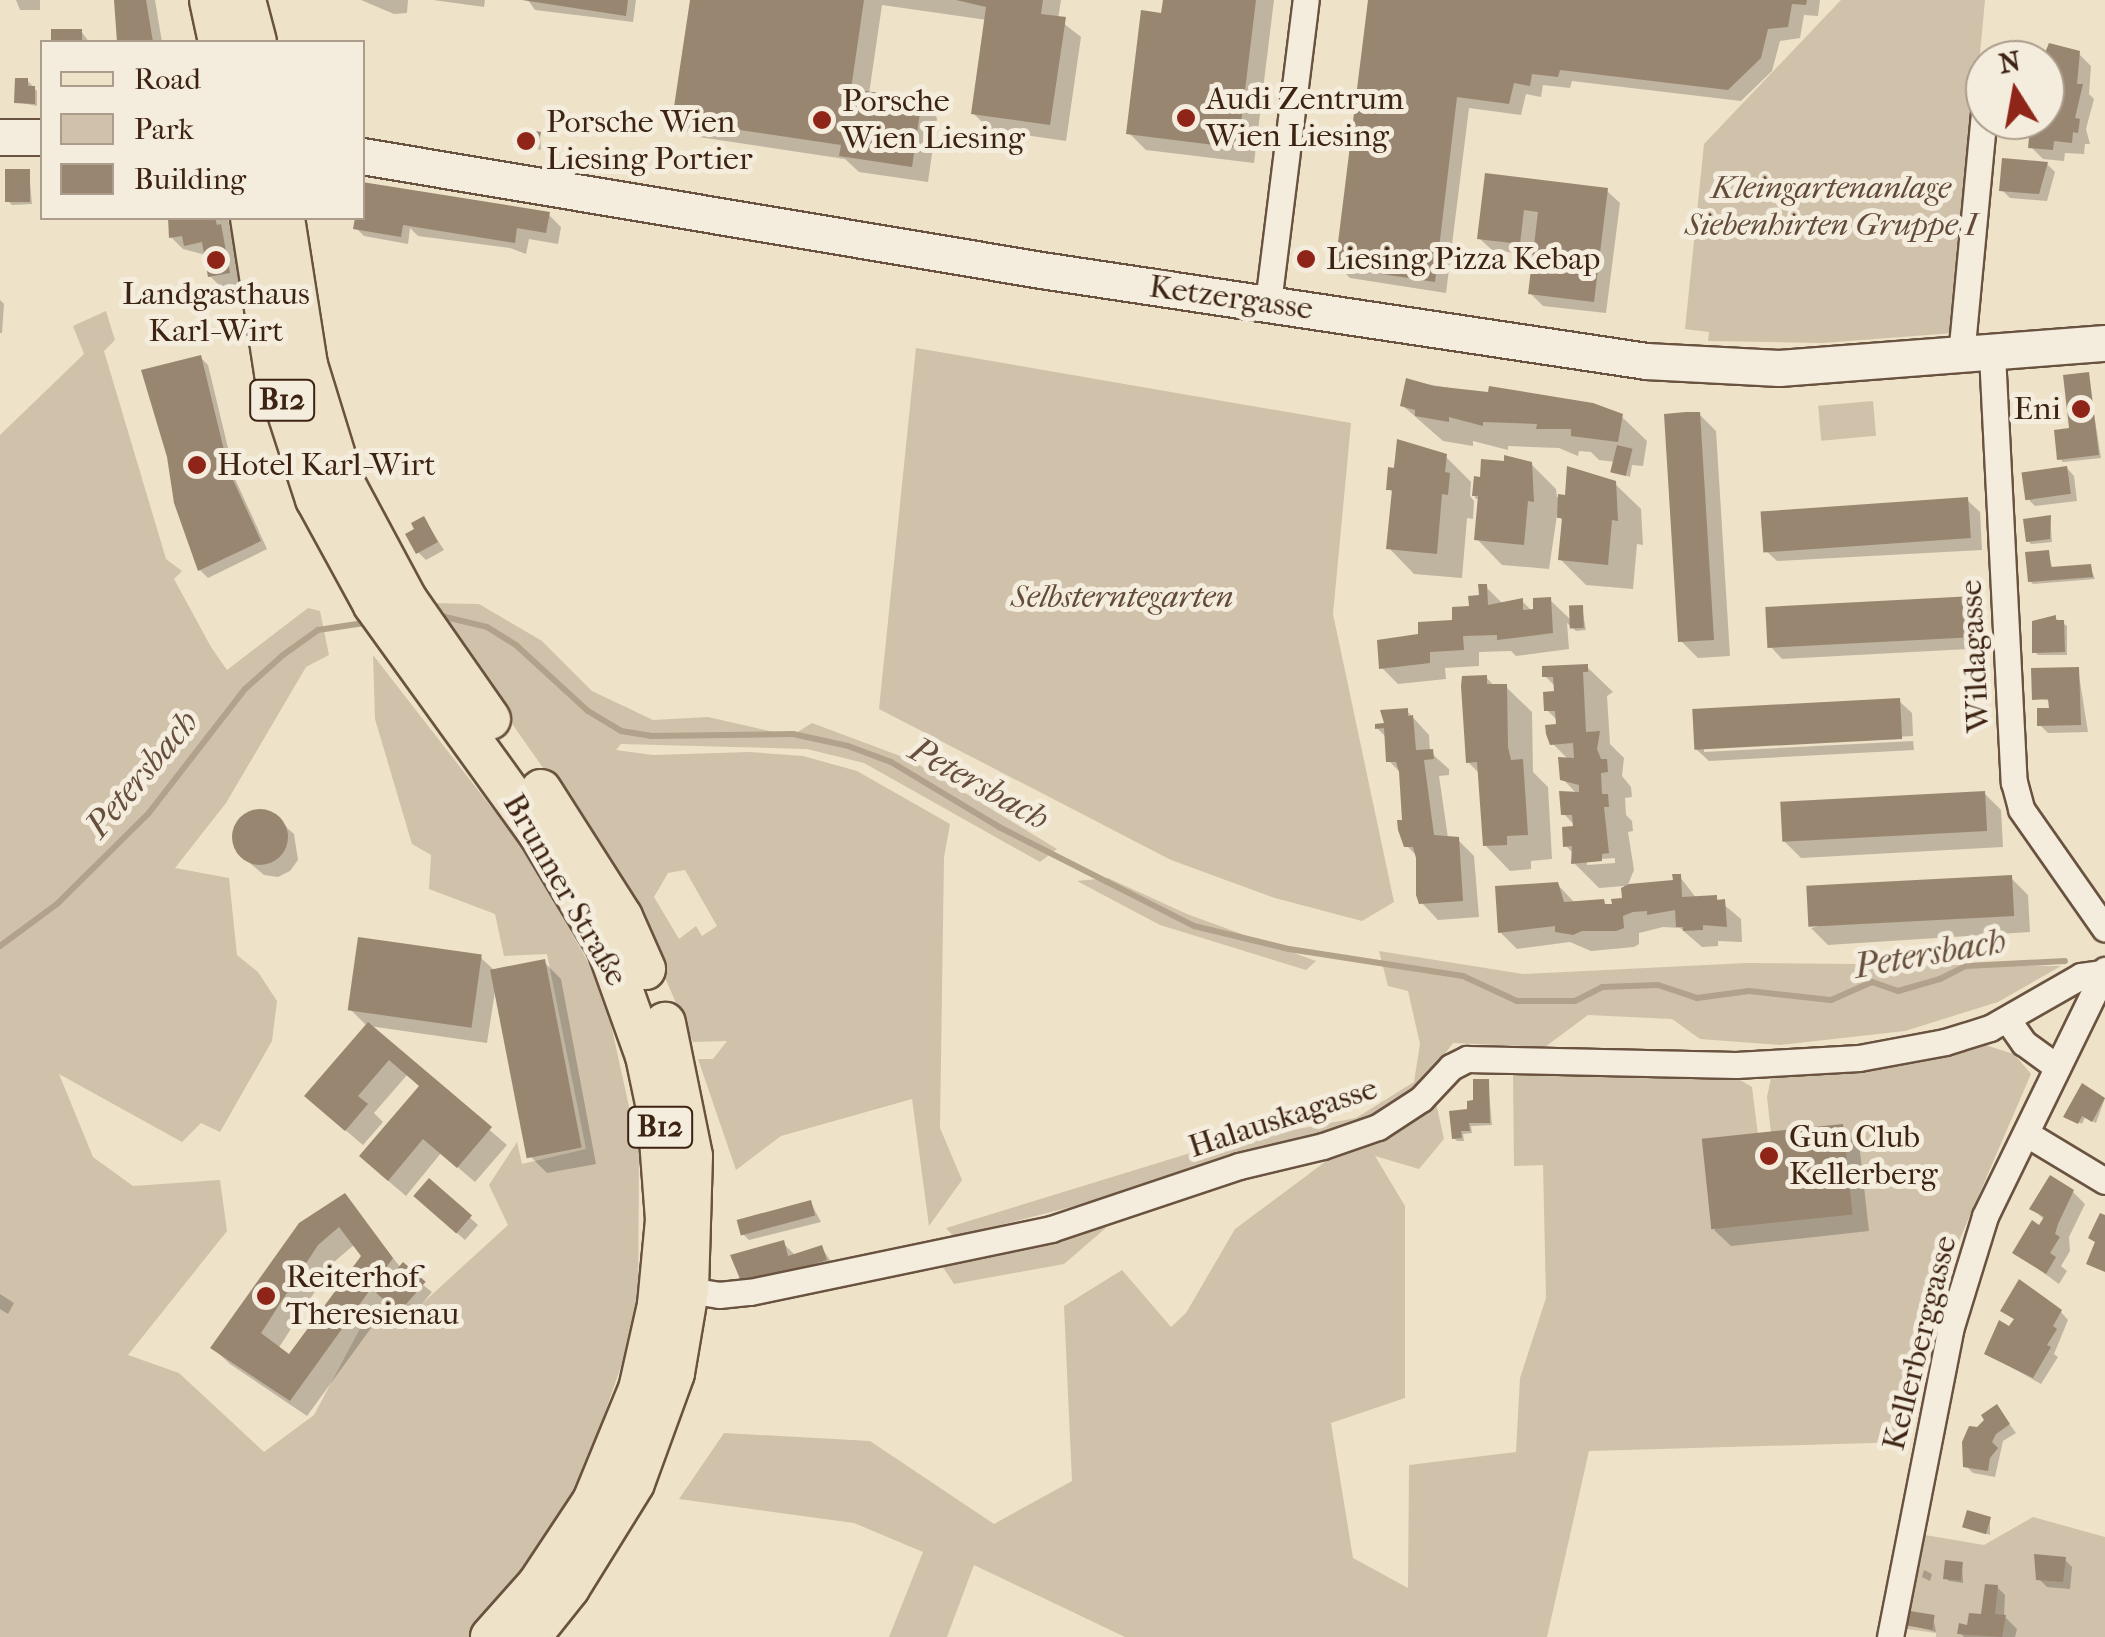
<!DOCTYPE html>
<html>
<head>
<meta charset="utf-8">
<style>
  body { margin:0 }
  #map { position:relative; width:2105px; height:1637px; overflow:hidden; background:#eee2c9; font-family:"IM FELL French Canon",serif }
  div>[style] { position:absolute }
  .green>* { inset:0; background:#d0c2aa; transform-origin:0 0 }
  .shadow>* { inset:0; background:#0003 }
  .stream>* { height:6px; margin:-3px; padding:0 3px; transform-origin:3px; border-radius:3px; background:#b2a18b }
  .building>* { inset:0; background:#998671; transform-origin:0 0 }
  .round { border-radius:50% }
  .roads { filter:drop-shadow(2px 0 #695340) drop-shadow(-2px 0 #695340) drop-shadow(0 2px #695340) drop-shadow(0 -2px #695340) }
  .street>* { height:25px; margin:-12.5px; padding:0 12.5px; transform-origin:12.5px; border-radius:12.5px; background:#f4ecdc }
  .secondary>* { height:35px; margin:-17.5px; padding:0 17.5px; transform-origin:17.5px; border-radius:17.5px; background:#f4ecdc }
  .primary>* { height:40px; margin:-20px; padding:0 20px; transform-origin:20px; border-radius:20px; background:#eee2c9 }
  .dots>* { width:28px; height:28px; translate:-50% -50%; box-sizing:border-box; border:5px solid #f4ecdc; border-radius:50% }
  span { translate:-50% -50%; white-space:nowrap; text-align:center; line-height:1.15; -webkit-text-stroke:10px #f4ecdc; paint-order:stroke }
  .shield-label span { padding:2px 8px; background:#f4ecdc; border:2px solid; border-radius:8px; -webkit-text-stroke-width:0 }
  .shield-label { font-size:30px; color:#3d2312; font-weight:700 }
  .poi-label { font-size:32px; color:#3d2312 }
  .left { translate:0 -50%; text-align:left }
  .right { translate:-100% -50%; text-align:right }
  .park-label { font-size:32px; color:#624b38; font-style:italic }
  .street-label { font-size:32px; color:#3d2312 }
  .water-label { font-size:35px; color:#664f3c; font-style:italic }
  .legend { position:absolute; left:40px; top:40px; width:325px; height:180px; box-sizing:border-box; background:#f4ecdc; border:2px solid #ab9c8b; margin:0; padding:12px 18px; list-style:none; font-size:30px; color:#3d2312 }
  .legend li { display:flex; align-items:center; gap:20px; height:50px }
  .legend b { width:50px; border:2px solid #ab9c8b }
  .north { position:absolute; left:1965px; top:40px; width:100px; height:100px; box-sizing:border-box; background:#f4ecdc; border:2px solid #ab9c8b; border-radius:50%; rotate:349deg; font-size:28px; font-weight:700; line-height:40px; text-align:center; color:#3d2312 }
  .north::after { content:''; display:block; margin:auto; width:35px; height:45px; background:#8f2418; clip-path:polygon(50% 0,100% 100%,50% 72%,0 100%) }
</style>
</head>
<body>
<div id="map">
  <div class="green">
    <i style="clip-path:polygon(1841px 0,1985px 0,1954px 333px,1822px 343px,1708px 341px,1709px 332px,1685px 329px,1704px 144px)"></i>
    <i style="clip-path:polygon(106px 311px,115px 340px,104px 351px,166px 559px,182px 571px,174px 579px,211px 647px,227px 670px,308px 608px,320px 611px,329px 655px,306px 667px,226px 803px,175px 868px,229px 878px,237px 955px,258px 972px,277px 1001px,272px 1041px,220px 1132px,201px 1123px,182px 1142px,59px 1074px,93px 1157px,133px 1186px,220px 1180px,227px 1231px,128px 1355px,179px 1373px,264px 1452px,314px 1415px,372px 1306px,403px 1321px,508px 1225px,489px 1185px,517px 1142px,522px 1164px,586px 1149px,547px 954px,504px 956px,495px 914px,429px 889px,431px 855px,412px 844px,375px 719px,373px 655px,523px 848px,603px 988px,639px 1152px,638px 1318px,565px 1526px,472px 1637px,0 1637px,0 435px,84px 354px,73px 326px)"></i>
    <i style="clip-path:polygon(916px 348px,1351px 423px,1333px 614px,1394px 902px,1362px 921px,1275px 898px,1171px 860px,879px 709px)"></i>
    <i style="left:1873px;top:401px;width:35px;height:55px;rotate:85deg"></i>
    <i style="clip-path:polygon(evenodd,427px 603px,479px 604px,542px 641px,592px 691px,653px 720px,708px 717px,791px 736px,812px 723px,911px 760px,1057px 849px,1040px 862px,864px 763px,807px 749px,621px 744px,616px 750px,653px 755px,749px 752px,803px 756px,857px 771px,950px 824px,944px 857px,940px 1128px,962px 1180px,929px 1226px,912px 1099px,781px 1136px,736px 1170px,698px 1059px,713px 1059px,727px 1041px,693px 1042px,653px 950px,584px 826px,427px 603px,685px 870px,717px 926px,702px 936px,696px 926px,679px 939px,654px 897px,668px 873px,685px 870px)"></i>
    <i style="clip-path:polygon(1108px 878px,1187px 914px,1316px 961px,1306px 970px,1160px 925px,1077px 881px)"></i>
    <i style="clip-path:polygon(1379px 951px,1523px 974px,1747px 963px,2061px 966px,1998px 1002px,1905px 1031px,1780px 1045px,1700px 1039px,1672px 1019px,1588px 1015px,1545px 1047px,1453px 1043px,1418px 1090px,1379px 1120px,1235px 1152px,1098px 1200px,954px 1237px,946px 1228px,1223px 1143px,1356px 1118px,1414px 1082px,1420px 1044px,1408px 991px,1388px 986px)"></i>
    <i style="clip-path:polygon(1982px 1044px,2014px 1054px,2031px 1074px,1949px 1264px,1906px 1442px,1589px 1451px,1547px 1637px,1125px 1637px,974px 1565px,947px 1637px,889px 1637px,923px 1552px,854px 1523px,679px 1499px,724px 1433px,870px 1441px,994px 1524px,1072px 1481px,1064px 1306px,1122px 1270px,1171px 1327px,1186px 1313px,1235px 1229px,1341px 1150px,1388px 1132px,1436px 1103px,1444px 1139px,1419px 1169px,1375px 1156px,1405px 1206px,1405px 1398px,1331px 1423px,1353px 1558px,1408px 1588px,1409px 1465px,1516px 1452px,1520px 1378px,1546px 1298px,1543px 1165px,1514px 1166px,1513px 1071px,1730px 1074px,1752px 1087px,1758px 1135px,1771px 1133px,1767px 1097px,1771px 1078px,1865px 1068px)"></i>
    <i style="clip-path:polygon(1107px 1227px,1064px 1264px,954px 1284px,938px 1260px)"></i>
    <i style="clip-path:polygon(2033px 1517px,2105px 1537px,2105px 1637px,1936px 1637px,1936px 1633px,1906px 1629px,1925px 1535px,1984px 1545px)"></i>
  </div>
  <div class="shadow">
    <i style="clip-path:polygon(16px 0,40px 0,40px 10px,20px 10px)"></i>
    <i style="clip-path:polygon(116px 0,155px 0,162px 42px,120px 42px)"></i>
    <i style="clip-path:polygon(361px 0,408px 0,407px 13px,394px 14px)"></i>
    <i style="clip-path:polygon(433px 0,485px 0,484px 7px)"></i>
    <i style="clip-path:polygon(528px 0,636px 0,633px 22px,535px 10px)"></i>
    <i style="clip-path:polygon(693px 0,1061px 0,1058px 19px,1081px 37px,1066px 141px,990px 130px,973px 113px,987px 20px,882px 5px,869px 94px,921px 102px,937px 118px,928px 182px,859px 172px,845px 159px,692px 136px,675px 119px)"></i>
    <i style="clip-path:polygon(1165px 0,1274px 0,1254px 163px,1146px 150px,1129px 133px)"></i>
    <i style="clip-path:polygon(1370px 0,1820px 0,1818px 16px,1804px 15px,1800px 38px,1780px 41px,1772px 71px,1741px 101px,1572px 81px,1570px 88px,1543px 85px,1541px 97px,1526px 94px,1521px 115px,1469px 108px,1446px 293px,1350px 278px,1338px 266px)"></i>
    <i style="clip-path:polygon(81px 31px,89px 42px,53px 42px,53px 32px)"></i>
    <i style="clip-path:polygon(2046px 51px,2079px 54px,2091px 66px,2089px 94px,2094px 99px,2086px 129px,2090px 144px,2085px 144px,2084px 154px,2065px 153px,2064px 161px,2043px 159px,2031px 147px,2045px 120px)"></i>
    <i style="clip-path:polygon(27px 80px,37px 91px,37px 106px,17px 102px)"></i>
    <i style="clip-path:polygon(540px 134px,541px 150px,515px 143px)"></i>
    <i style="clip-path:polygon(2047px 164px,2055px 172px,2047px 201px,2010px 198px,2002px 190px)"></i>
    <i style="clip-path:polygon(29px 171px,32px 204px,12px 205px,8px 201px)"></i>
    <i style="clip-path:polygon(1487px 176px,1607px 191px,1620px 203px,1606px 313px,1543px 306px,1530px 293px,1535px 255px,1492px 250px,1479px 238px)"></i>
    <i style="clip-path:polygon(549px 215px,561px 227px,558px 244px,529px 239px,526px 254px,510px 248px,418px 236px,410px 228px,408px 244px,364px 236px,356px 228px,358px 218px)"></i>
    <i style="clip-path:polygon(169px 218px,228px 218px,241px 285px,223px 289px,210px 276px,206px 255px,183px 249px,171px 237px)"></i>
    <i style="clip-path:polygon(0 300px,4px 304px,2px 333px,0 333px)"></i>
    <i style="clip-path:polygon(200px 357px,208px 365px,236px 481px,267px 549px,208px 578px,200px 570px,177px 503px,170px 457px)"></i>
    <i style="clip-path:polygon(2088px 375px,2101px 458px,2063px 462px,2060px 459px)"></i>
    <i style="clip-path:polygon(1408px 381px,1621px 416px,1647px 441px,1643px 466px,1632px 465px,1630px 477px,1614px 471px,1616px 462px,1599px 460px,1591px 452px,1579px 451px,1578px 456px,1559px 448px,1508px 446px,1508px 450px,1473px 441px,1473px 446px,1443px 441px,1402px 405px)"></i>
    <i style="clip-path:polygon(1699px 414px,1716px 431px,1730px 656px,1698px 658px,1681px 641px)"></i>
    <i style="clip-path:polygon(1399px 443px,1445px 456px,1471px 482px,1470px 496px,1474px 501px,1473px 519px,1467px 518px,1462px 578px,1414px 574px,1389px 548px,1394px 494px,1389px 489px)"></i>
    <i style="clip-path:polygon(1531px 464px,1556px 489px,1557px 497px,1567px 498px,1615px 484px,1641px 509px,1643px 545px,1637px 544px,1633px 589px,1586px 585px,1560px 559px,1564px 522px,1557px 515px,1549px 569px,1502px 565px,1477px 539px,1480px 500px,1475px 498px,1476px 479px)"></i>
    <i style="clip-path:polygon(2067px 468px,2074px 476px,2077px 501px,2035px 506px,2027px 498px)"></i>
    <i style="clip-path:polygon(1967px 500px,1980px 512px,1982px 550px,1777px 561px,1764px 549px)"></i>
    <i style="clip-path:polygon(2050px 518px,2052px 542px,2031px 544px,2028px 541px)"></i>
    <i style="clip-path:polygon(424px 519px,444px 550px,426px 560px,418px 552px)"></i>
    <i style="clip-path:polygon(2048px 552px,2053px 570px,2090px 567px,2095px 579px,2033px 584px,2030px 581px)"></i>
    <i style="clip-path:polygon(1486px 587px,1504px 605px,1522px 601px,1536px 615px,1550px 600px,1572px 621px,1582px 608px,1586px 630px,1576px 631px,1567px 623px,1569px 649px,1516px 656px,1511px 651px,1479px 652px,1479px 666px,1445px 668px,1446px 679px,1398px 684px,1381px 667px,1421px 637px,1455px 622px,1481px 598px)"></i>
    <i style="clip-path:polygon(1973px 598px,1985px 611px,1987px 648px,1782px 659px,1770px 646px)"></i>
    <i style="clip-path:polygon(2055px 618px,2067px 626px,2067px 655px,2038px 655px,2035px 652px)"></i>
    <i style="clip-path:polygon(evenodd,1587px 667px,1613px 692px,1607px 696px,1610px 744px,1624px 758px,1622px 776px,1631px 787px,1632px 797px,1625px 798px,1626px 815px,1632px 821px,1633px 831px,1628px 832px,1634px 870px,1627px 887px,1675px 882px,1680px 877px,1697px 899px,1716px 898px,1741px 919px,1742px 942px,1718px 941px,1718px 946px,1702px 947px,1680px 928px,1663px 927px,1639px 933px,1639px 944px,1634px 947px,1591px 951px,1570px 942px,1517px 949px,1500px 932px,1557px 884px,1574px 902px,1603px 902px,1609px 907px,1625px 901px,1624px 886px,1599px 888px,1574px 863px,1574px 854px,1566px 846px,1577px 828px,1564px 814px,1578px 795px,1562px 778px,1569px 760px,1552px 743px,1559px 722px,1547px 710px,1557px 688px,1545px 676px,1587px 667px,1615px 858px,1615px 863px,1587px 865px,1587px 860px,1615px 858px)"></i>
    <i style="clip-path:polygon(2078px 669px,2088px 732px,2048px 733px,2040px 725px,2051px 710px,2051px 701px,2035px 698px)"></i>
    <i style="clip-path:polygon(1486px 677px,1495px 687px,1506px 687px,1532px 712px,1533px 772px,1548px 787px,1552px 859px,1531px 861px,1531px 869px,1510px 871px,1485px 845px,1480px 774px,1468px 762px)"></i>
    <i style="clip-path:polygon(1899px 701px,1912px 713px,1913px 736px,1704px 747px,1704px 752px,1913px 741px,1914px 750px,1709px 761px,1696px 749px,1694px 712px)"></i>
    <i style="clip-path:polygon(1407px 711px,1429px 735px,1430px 752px,1449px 769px,1449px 775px,1439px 776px,1448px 838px,1457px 839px,1474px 856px,1479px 917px,1438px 920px,1422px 903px,1419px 858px,1407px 846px,1400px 772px,1389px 761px,1387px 738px,1377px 728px)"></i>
    <i style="clip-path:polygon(1984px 793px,2001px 810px,2003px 847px,1801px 858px,1784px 841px)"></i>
    <i style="clip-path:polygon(255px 811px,269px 812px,294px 834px,298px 860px,290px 871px,278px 877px,264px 875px,239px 854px,234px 841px,235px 827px,243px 816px)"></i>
    <i style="clip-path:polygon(2011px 878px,2028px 895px,2030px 932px,1828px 945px,1811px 928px)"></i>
    <i style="clip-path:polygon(480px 957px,494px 970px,544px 962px,561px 979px,596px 1164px,547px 1173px,530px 1156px,496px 985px,487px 1043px,369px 1026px,507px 1145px,475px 1182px,441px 1153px,406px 1196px,379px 1173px,421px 1087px,407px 1075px,374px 1113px,383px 1122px,363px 1145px,324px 1112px,367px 1026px,350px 1009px)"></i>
    <i style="clip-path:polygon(1488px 1082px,1492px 1125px,1471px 1126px,1472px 1133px,1463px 1134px,1464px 1141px,1457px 1141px,1454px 1138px)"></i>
    <i style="clip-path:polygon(2105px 1098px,2096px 1123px,2085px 1117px,2082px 1124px,2067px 1116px)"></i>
    <i style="clip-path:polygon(1842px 1126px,1859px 1143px,1869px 1231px,1731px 1246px,1714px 1230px)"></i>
    <i style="clip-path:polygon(429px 1181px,478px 1225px,465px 1240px,424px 1204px)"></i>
    <i style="clip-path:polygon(2073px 1192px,2085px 1204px,2069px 1237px,2070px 1251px,2061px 1266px,2067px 1271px,2059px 1284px,2015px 1252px,2045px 1221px,2033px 1208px)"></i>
    <i style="clip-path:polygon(evenodd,344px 1196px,401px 1268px,432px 1292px,409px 1319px,390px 1302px,307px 1416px,230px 1364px,213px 1348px,344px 1196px,355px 1244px,364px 1256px,290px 1358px,278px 1349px,334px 1262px,355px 1244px)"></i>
    <i style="clip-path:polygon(811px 1203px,821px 1222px,749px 1240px,741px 1232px)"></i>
    <i style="clip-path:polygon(783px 1243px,796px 1256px,822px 1248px,838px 1272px,745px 1284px)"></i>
    <i style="clip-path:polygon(0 1294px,14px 1303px,8px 1314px,0 1309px)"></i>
    <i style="clip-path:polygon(2003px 1310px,2061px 1312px,2068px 1320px,2054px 1354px,2058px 1357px,2041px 1384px,1987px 1354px,2016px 1321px)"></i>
    <i style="clip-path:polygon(1997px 1407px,2016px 1433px,2003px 1441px,1995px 1477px,1973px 1473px,1965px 1465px,1978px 1430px)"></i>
    <i style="clip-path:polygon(1990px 1519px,1990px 1535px,1965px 1526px)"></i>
    <i style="clip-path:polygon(2064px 1559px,2072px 1567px,2070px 1589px,2047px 1587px,2039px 1579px)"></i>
    <i style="clip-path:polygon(1962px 1564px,1963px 1583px,1949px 1581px,1946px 1578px)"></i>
    <i style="clip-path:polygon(1924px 1570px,1932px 1574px,1930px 1581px,1922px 1577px)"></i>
    <i style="clip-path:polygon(1986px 1586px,1997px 1587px,2005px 1595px,2004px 1616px,2017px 1629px,2015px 1637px,1964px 1637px,1960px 1633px,1989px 1616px,1983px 1611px)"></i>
    <i style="clip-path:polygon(1933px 1617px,1936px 1632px,1910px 1625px)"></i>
  </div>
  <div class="stream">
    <i style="left:437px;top:615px;width:51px;rotate:13.5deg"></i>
    <i style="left:487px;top:627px;width:36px;rotate:32deg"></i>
    <i style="left:517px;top:646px;width:96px;rotate:42.5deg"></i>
    <i style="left:588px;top:711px;width:39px;rotate:31deg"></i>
    <i style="left:621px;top:731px;width:30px;rotate:9deg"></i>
    <i style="left:651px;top:736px;width:142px;rotate:-0.8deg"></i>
    <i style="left:793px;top:734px;width:56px;rotate:12.3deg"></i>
    <i style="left:848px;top:746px;width:46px;rotate:20.4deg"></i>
    <i style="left:891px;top:762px;width:126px;rotate:31deg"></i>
    <i style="left:999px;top:827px;width:219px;rotate:26.9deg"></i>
    <i style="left:1194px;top:926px;width:98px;rotate:13.6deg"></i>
    <i style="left:1289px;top:949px;width:176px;rotate:8.8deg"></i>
    <i style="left:1463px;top:976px;width:60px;rotate:24.8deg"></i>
    <i style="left:1517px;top:1001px;width:58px"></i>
    <i style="left:1575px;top:1001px;width:30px;rotate:-27deg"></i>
    <i style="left:1602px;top:987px;width:56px;rotate:-2deg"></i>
    <i style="left:1658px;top:985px;width:41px;rotate:18.4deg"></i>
    <i style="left:1697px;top:998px;width:52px;rotate:-7.7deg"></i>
    <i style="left:1749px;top:991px;width:82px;rotate:6.3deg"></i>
    <i style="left:1831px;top:1000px;width:45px;rotate:-23.7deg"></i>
    <i style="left:1872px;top:982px;width:28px;rotate:19deg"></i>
    <i style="left:1898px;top:991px;width:44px;rotate:-15.9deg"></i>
    <i style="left:1940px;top:979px;width:29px;rotate:-27deg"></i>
    <i style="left:1966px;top:966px;width:99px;rotate:-2.9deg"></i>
    <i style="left:0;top:946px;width:71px;rotate:-36.4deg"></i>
    <i style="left:57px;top:904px;width:128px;rotate:-44.7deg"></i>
    <i style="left:148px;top:814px;width:158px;rotate:-52.2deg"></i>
    <i style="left:245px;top:689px;width:51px;rotate:-41.8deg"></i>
    <i style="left:283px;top:655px;width:43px;rotate:-35.5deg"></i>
    <i style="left:318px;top:630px;width:53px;rotate:-8.7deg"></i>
  </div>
  <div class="building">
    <i style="clip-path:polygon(114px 0,146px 0,153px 42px,117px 42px)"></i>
    <i style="clip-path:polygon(522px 0,628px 0,626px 16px)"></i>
    <i style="clip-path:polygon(690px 0,864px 0,851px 89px,922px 99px,912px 167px,839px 156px,841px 145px,672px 120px)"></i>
    <i style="clip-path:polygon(956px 0,1043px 0,1041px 14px,1066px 17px,1050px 125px,971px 114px,986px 7px)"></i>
    <i style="clip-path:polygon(1163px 0,1256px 0,1238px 148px,1126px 134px,1141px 10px,1161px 13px)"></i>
    <i style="clip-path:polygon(1368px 0,1807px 0,1806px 5px,1792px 4px,1788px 27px,1768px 29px,1761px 58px,1728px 90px,1560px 70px,1558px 77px,1532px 74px,1530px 86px,1514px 83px,1509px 104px,1457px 97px,1435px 282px,1335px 267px)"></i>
    <i style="left:51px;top:29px;width:31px;height:13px"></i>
    <i style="clip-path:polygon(2049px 43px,2080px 51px,2077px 84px,2083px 84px,2075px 118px,2080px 119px,2078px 133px,2073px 132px,2072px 143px,2054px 141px,2053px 150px,2028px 148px,2030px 127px,2045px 120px,2042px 60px)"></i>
    <i style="clip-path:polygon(15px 78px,28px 78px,28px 86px,35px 86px,35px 104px,14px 103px)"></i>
    <i style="clip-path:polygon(523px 129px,541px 132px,538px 148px,512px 144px,514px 136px,522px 137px)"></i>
    <i style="clip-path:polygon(2002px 158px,2048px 162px,2039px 194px,1999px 191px)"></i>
    <i style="left:5px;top:169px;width:25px;height:33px"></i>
    <i style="clip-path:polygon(1485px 173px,1608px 188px,1594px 302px,1528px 294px,1538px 212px,1524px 210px,1520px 244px,1477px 239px)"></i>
    <i style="clip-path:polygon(362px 182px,550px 212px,546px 233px,517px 228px,515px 243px,403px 225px,401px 237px,353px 229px,355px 218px,362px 218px)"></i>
    <i style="clip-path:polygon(168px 218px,215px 218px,217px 225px,221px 224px,230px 273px,208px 277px,202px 242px,184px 246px,182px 236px,169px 238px)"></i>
    <i style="clip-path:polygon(201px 355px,229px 471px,261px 541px,198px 571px,174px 503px,167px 457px,141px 370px)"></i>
    <i style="clip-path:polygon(2089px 372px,2099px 455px,2057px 460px,2054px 430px,2069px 428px,2063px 375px)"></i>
    <i style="clip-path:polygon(1406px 378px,1434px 386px,1488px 392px,1489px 386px,1593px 403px,1623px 414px,1618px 442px,1571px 436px,1571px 429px,1536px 429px,1537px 424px,1483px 422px,1483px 426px,1449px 417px,1449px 422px,1415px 416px,1415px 410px,1400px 406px)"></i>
    <i style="clip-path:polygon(1686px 412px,1700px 412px,1714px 640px,1678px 642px,1664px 414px)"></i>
    <i style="clip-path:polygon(1397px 439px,1447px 454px,1445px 472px,1450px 473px,1448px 495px,1442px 494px,1437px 554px,1386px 549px,1392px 490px,1386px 490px,1388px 467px,1394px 468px)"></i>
    <i style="left:1617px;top:445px;width:16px;height:28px;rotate:14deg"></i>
    <i style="clip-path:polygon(1504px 455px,1532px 462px,1534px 502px,1528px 501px,1524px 545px,1474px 540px,1478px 496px,1472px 496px,1474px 476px,1480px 477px,1481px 459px,1504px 461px)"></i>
    <i style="clip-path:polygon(1567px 466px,1616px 481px,1618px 521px,1612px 520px,1608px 565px,1558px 560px,1562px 518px,1557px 518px,1558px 494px,1565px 495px)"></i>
    <i style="left:2067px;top:466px;width:28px;height:46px;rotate:82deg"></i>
    <i style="left:1968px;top:497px;width:41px;height:208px;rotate:86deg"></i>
    <i style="clip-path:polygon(2051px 515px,2050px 539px,2026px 542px,2023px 519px)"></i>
    <i style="clip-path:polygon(424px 516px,438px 542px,416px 554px,405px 534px,414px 529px,411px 523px)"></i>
    <i style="clip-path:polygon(2049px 550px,2051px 567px,2091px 564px,2093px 577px,2028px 582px,2025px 552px)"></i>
    <i style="clip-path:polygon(1478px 584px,1487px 584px,1488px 605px,1523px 598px,1523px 610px,1533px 609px,1533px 598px,1551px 597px,1553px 633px,1497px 640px,1497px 635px,1463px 636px,1464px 650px,1430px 652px,1430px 663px,1379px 669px,1377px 640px,1418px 634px,1418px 622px,1452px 620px,1452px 607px,1469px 606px,1468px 596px,1479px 595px)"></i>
    <i style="left:1974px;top:596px;width:41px;height:209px;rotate:87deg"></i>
    <i style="left:1583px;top:605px;width:23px;height:14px;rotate:88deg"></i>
    <i style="clip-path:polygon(2056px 615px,2056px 620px,2064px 620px,2065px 652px,2032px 653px,2032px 621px)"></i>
    <i style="clip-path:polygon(1588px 664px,1588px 672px,1583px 672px,1586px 732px,1600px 731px,1597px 749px,1601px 759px,1607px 759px,1608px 772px,1601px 773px,1602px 794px,1608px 794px,1609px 807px,1604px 807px,1609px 853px,1602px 854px,1602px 861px,1571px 864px,1572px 846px,1563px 847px,1562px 827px,1573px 826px,1572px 815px,1561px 815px,1559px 791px,1579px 792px,1579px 785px,1560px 780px,1558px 757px,1574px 758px,1573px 743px,1550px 745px,1546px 734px,1545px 725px,1556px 724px,1555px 711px,1544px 711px,1543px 692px,1554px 691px,1553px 677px,1542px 677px,1542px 666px)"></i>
    <i style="clip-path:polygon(2079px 667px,2081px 725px,2037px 726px,2037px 708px,2049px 708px,2048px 699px,2032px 700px,2031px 668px)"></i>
    <i style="clip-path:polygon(1487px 675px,1487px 684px,1507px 684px,1508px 747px,1511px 760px,1523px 759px,1528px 835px,1507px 836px,1507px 845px,1483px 846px,1477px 762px,1466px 763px,1461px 686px,1462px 676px)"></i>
    <i style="left:1900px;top:698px;width:41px;height:208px;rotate:87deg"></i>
    <i style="clip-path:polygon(1408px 708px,1408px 716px,1413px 715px,1416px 750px,1433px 749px,1434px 759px,1424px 760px,1434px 835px,1459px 837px,1463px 901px,1419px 904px,1416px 895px,1416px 858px,1413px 847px,1404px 847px,1398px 830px,1397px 820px,1402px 820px,1399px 772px,1396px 762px,1386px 762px,1384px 728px,1375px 729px,1375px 724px,1384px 723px,1380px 710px)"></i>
    <i style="left:1985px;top:791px;width:40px;height:205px;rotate:87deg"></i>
    <i class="round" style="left:232px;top:809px;width:56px;height:56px"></i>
    <i style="clip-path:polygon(1672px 874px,1681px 874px,1682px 897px,1717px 895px,1717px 900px,1725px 899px,1727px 927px,1703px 925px,1703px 930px,1683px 931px,1683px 927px,1676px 927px,1675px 910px,1647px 915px,1647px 911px,1633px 912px,1623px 916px,1624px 928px,1616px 931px,1582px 931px,1573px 935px,1555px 932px,1555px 926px,1498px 933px,1495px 886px,1558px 882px,1564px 902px,1604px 899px,1605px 904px,1612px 904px,1611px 899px,1622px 898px,1621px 888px,1629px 884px,1673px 880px)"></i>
    <i style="left:2012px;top:875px;width:41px;height:206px;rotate:87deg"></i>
    <i style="left:358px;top:937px;width:125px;height:74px;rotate:8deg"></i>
    <i style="left:545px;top:959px;width:192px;height:56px;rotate:79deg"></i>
    <i style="clip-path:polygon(368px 1022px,492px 1127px,457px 1168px,423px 1139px,388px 1181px,359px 1156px,419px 1086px,389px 1060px,358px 1096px,368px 1104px,345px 1131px,304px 1096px)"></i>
    <i style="clip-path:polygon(1473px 1079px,1489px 1079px,1490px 1123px,1469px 1123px,1470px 1131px,1461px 1131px,1462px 1138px,1452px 1139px,1449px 1111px,1467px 1109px,1467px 1101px,1473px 1100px)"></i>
    <i style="clip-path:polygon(2082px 1083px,2105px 1098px,2092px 1122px,2082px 1116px,2078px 1124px,2063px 1117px)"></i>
    <i style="left:1843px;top:1124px;width:91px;height:142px;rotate:84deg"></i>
    <i style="clip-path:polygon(2050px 1175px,2074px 1190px,2058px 1224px,2055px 1234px,2060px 1237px,2050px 1253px,2056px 1257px,2046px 1274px,2012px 1253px,2032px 1220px,2039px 1225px,2044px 1217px,2029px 1209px)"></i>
    <i style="left:429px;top:1178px;width:57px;height:24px;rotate:41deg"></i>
    <i style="clip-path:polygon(evenodd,345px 1193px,393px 1258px,290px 1401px,210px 1348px,299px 1223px,345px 1193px,339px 1227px,361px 1256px,289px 1354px,261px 1333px,318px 1245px,339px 1227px)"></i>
    <i style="left:811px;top:1200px;width:16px;height:77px;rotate:75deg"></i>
    <i style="clip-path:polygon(2100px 1213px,2105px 1215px,2105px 1272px,2086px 1264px,2095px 1242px,2088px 1238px)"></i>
    <i style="clip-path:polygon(784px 1240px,788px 1256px,822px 1245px,827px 1260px,743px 1286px,730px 1255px)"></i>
    <i style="left:403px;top:1262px;width:30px;height:41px;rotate:41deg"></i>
    <i style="clip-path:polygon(2019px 1279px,2062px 1310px,2053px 1326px,2057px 1329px,2047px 1345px,2051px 1347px,2033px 1378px,1984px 1354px,1999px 1320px,2009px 1326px,2014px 1319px,2000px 1311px)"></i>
    <i style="clip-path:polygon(1997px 1404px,2010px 1424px,1996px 1434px,1992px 1442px,1998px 1448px,1990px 1458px,1988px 1471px,1963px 1467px,1962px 1442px,1969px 1426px,1977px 1427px,1984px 1420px,1981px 1415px)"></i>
    <i style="left:1967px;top:1510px;width:25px;height:18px;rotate:16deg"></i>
    <i style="clip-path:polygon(2034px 1554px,2066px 1557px,2063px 1582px,2036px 1580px)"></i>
    <i style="left:1945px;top:1560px;width:18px;height:19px;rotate:6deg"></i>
    <i style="clip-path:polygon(1985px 1584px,1998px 1585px,1995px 1614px,2006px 1615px,2002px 1637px,1957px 1634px,1959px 1623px,1967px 1625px,1969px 1613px,1981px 1614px)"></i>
    <i style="left:1910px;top:1611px;width:25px;height:15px;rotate:9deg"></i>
  </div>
  <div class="roads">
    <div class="street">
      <i style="left:1268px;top:303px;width:305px;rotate:-82.9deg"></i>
      <i style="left:1992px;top:354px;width:429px;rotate:87.1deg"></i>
      <i style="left:2014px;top:782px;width:28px;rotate:75deg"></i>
      <i style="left:2021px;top:809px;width:146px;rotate:55deg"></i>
      <i style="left:1961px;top:356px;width:253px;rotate:-84.6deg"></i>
      <i style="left:2007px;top:1019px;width:29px;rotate:55deg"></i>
      <i style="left:2024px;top:1043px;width:41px;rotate:36deg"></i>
      <i style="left:2027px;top:1134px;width:91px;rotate:31.1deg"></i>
      <i style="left:688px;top:1290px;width:31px;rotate:9deg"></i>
      <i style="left:719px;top:1295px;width:31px;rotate:-6deg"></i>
      <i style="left:750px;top:1292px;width:308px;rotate:-11.8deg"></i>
      <i style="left:1051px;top:1229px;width:198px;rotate:-18.5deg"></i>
      <i style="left:1239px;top:1166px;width:86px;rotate:-13.4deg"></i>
      <i style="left:1323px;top:1146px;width:58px;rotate:-19.1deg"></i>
      <i style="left:1378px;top:1127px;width:51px;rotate:-33.1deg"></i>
      <i style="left:1421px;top:1099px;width:44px;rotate:-46.8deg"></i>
      <i style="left:1451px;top:1067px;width:18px;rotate:-27deg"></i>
      <i style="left:1467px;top:1059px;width:269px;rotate:1.3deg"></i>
      <i style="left:1736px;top:1065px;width:123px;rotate:-3.3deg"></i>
      <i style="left:1859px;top:1058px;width:87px;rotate:-10.5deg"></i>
      <i style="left:1945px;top:1042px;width:47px;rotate:-17.3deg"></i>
      <i style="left:1990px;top:1028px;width:105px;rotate:-29.7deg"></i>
      <i style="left:2081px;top:976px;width:22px;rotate:-8deg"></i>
      <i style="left:1890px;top:1637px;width:313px;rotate:-78.9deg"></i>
      <i style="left:1950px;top:1330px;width:119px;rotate:-72.9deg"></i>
      <i style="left:1985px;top:1216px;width:274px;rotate:-64deg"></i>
    </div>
    <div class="secondary">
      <i style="left:0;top:137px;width:42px"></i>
      <i style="left:362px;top:156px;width:689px;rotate:9.53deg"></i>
      <i style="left:1041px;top:270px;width:612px;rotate:8.55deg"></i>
      <i style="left:1646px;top:361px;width:133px;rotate:3deg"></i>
      <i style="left:1779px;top:368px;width:327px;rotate:-4.4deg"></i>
    </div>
    <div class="primary">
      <i style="left:210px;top:0;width:43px;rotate:77.9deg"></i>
      <i style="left:245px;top:0;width:43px;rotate:75.3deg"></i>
      <i style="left:251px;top:218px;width:157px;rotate:81.2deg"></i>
      <i style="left:275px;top:373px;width:133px;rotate:72deg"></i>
      <i style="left:316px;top:499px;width:121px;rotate:61.3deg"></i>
      <i style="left:374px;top:605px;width:280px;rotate:54.2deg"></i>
      <i style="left:538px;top:832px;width:134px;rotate:59deg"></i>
      <i style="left:607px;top:947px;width:116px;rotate:70.3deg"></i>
      <i style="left:646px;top:1056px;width:58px;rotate:78.1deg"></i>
      <i style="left:658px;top:1113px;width:107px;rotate:85.7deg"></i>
      <i style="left:666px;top:1220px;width:85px;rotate:95.4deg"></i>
      <i style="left:658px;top:1305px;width:86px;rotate:102.7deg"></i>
      <i style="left:639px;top:1389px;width:121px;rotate:112.3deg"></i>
      <i style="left:593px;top:1501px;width:100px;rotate:123.5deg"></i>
      <i style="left:538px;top:1584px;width:71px;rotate:131.6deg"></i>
      <i style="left:284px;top:218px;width:149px;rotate:81.1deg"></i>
      <i style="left:307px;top:365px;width:119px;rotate:72.9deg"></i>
      <i style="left:342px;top:479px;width:137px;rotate:61.8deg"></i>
      <i style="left:407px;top:600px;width:145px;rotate:55.1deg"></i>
      <i style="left:541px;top:790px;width:151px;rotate:57.5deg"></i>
      <i style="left:622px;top:917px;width:57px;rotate:66.1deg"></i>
      <i style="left:530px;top:1637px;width:63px;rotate:-51.5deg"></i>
      <i style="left:569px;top:1588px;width:123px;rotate:-58.2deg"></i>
      <i style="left:634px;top:1483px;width:117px;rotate:-70deg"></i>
      <i style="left:674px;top:1373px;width:84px;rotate:-80.4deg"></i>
      <i style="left:688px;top:1290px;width:134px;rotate:-88.3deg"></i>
      <i style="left:692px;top:1156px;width:136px;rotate:-101.5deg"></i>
    </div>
  </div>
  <div class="dots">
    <i style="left:1186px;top:118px;background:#8f2418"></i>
    <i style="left:822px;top:120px;background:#8f2418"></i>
    <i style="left:526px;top:141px;background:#8f2418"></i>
    <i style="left:1306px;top:259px;background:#8f2418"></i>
    <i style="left:216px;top:260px;background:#8f2418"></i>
    <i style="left:2081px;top:409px;background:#8f2418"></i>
    <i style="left:197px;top:465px;background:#8f2418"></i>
    <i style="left:1769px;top:1156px;background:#8f2418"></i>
    <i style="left:266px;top:1296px;background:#8f2418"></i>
  </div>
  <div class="shield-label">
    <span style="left:282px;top:400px">B12</span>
    <span style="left:660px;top:1127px">B12</span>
  </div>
  <div class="poi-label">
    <span class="left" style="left:1206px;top:118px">Audi Zentrum<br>Wien Liesing</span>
    <span class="left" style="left:842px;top:120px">Porsche<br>Wien Liesing</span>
    <span class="left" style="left:546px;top:141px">Porsche Wien<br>Liesing Portier</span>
    <span class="left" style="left:1326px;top:259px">Liesing Pizza Kebap</span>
    <span style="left:216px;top:313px">Landgasthaus<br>Karl-Wirt</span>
    <span class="right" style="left:2061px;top:409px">Eni</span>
    <span class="left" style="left:217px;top:465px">Hotel Karl-Wirt</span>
    <span class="left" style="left:1789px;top:1156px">Gun Club<br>Kellerberg</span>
    <span class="left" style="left:286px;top:1296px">Reiterhof<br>Theresienau</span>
  </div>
  <div class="park-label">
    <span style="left:1831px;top:207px">Kleingartenanlage<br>Siebenhirten Gruppe I</span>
    <span style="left:1122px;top:597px">Selbsterntegarten</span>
  </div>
  <div class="street-label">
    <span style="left:1231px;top:298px;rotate:8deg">Ketzergasse</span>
    <span style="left:1975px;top:656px;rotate:-93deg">Wildagasse</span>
    <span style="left:565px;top:890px;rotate:60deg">Brunner Straße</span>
    <span style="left:1283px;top:1118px;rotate:-18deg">Halauskagasse</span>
    <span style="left:1920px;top:1343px;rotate:-76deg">Kellerberggasse</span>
  </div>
  <div class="water-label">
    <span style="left:142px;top:774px;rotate:-50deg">Petersbach</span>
    <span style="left:979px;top:784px;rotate:29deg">Petersbach</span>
    <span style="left:1930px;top:954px;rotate:-10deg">Petersbach</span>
  </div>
  <ul class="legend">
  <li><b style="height:12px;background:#eee2c9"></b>Road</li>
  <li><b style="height:28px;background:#d0c2aa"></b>Park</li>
  <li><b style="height:28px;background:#998671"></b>Building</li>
  </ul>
  <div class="north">N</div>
</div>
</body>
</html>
